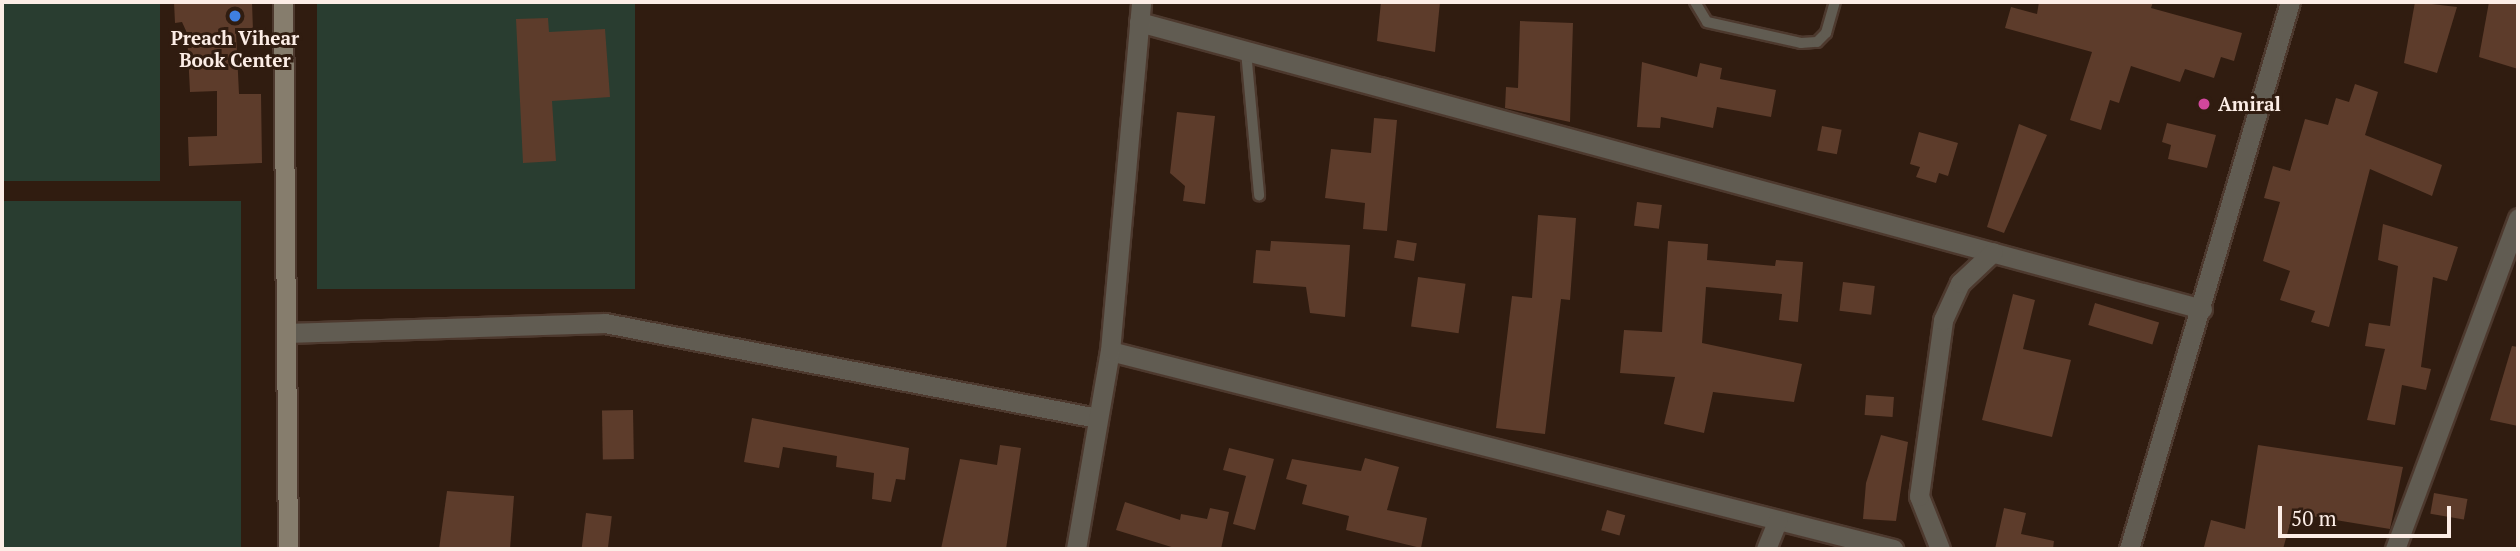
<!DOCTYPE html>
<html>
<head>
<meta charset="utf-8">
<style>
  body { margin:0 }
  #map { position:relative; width:2520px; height:551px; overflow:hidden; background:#301c10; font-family:"PT Serif",serif }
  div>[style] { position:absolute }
  .green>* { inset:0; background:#293d30; transform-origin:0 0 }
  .building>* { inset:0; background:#5d3c2b; transform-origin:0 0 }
  .roads { filter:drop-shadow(2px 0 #4d392e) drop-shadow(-2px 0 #4d392e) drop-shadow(0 2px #4d392e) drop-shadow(0 -2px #4d392e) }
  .service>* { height:10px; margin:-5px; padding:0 5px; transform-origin:5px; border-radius:5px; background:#615c52 }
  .minor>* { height:19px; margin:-9.5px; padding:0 9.5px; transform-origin:9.5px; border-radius:9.5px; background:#615c52 }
  .secondary>* { height:19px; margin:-9.5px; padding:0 9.5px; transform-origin:9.5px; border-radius:9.5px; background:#867d6d }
  .dots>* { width:19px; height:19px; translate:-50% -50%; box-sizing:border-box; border:4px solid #301c10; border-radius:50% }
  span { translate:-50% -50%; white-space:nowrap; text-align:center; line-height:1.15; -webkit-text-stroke:6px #301c10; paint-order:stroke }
  .poi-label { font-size:19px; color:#fcede6; font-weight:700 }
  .left { translate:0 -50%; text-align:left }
  .frame { position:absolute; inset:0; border:4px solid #fcede6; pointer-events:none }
  .scale { position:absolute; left:2278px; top:506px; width:173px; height:32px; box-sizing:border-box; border:4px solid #fcede6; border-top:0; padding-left:9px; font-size:21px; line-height:24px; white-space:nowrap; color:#fcede6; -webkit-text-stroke:5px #301c10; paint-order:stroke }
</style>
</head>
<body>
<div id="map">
  <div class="green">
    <i style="left:2px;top:2px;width:158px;height:179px"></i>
    <i style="left:317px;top:2px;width:318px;height:287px"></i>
    <i style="left:241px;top:201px;width:348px;height:240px;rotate:90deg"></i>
  </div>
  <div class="building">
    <i style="clip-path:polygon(174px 2px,252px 2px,253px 31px,236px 32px,239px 94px,261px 94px,262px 163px,189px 166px,188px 137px,217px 136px,217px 91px,190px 92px,187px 33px,182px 22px,175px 23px)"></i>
    <i style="clip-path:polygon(1381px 2px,1440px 2px,1435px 52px,1377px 41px)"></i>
    <i style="clip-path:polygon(2039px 2px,2153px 2px,2151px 8px,2242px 33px,2234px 61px,2221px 57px,2214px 78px,2185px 69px,2180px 82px,2131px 66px,2119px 103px,2110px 100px,2101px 130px,2070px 120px,2092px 52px,2005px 28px,2011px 7px,2037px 14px)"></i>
    <i style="clip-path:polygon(2415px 2px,2457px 7px,2437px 73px,2404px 63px)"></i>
    <i style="clip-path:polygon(2489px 2px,2518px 2px,2518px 69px,2479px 57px)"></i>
    <i style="clip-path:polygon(548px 18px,549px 32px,605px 29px,610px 97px,552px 101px,556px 161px,523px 163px,516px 19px)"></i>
    <i style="clip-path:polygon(1520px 21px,1573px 23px,1570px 122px,1505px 108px,1506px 87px,1518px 88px)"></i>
    <i style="clip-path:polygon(1642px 62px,1697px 77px,1700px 63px,1722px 68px,1720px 79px,1776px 90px,1771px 117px,1717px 107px,1713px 128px,1661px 117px,1660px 128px,1637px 127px)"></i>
    <i style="clip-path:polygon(2355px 84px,2378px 92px,2365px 135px,2442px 165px,2432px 196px,2370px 169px,2329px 327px,2311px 322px,2315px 311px,2280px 300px,2290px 271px,2263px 261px,2280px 202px,2264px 198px,2273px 166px,2290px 171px,2305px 119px,2328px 125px,2336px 98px,2349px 102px)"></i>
    <i style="clip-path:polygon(1177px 112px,1215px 116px,1205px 204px,1183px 201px,1185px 186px,1170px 173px)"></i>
    <i style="clip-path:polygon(1374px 118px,1397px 120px,1387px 231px,1363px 229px,1365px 203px,1325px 198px,1331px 149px,1371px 153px)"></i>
    <i style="clip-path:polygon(2167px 123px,2216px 135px,2207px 168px,2168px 159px,2171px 145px,2162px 142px)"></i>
    <i style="clip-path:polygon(2019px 124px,2047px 135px,2004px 233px,1987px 227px)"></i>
    <i style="left:1822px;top:126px;width:20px;height:25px;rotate:11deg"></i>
    <i style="clip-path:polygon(1919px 132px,1958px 143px,1948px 176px,1939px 173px,1936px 183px,1916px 177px,1920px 167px,1910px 164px)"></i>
    <i style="left:1637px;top:202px;width:25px;height:24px;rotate:7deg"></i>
    <i style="clip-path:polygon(1538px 215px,1576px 218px,1570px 300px,1561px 299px,1545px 434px,1496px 428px,1512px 296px,1532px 298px)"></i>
    <i style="clip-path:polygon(2383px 224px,2458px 247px,2447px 281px,2433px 277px,2421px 367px,2431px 369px,2426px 390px,2402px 385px,2395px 425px,2367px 420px,2385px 349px,2365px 346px,2369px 323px,2390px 326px,2398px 266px,2378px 260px)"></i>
    <i style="left:1397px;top:240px;width:20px;height:18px;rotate:9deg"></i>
    <i style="clip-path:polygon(1271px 241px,1350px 245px,1345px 317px,1310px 313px,1306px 287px,1253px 283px,1256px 250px,1270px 251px)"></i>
    <i style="clip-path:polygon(1668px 241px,1708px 244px,1707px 260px,1775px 266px,1776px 260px,1803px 262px,1798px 322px,1779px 320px,1782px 294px,1706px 287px,1702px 343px,1802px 364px,1794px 402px,1713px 392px,1704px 433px,1664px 424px,1675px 377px,1620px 373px,1624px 330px,1662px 332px)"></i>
    <i style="left:1418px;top:277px;width:48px;height:50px;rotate:8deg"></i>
    <i style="left:1843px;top:282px;width:32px;height:29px;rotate:7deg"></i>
    <i style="clip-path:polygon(2013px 294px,2035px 300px,2023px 349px,2071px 360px,2052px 437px,1982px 420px)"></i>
    <i style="left:2095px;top:303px;width:67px;height:23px;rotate:17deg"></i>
    <i style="clip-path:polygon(2512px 346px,2518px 347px,2518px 426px,2490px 420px)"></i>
    <i style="left:1866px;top:395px;width:28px;height:20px;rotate:4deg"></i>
    <i style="left:633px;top:410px;width:49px;height:31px;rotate:89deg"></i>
    <i style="clip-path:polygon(752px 418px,909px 448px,905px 480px,896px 479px,891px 502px,872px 499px,874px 473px,836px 467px,837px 456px,783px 447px,779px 468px,744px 462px)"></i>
    <i style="clip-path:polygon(1881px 435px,1908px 442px,1896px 521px,1863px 519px,1866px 483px)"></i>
    <i style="clip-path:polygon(1000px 445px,1021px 448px,1006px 549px,941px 549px,960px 459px,997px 465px)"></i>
    <i style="clip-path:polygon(2258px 445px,2403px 467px,2390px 529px,2293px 513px,2283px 549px,2204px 547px,2211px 520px,2245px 529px)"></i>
    <i style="clip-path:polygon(1229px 448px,1274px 459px,1255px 530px,1233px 524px,1246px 476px,1223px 470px)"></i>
    <i style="clip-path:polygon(1365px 458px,1399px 467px,1387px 510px,1427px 518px,1421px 548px,1346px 530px,1349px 516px,1302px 504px,1307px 485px,1286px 479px,1292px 459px,1361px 471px)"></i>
    <i style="clip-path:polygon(447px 491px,514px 496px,510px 549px,439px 549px)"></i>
    <i style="left:2434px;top:493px;width:34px;height:21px;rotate:10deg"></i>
    <i style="clip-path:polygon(1125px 502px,1180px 520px,1181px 514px,1207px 519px,1210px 508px,1229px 512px,1221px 549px,1178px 549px,1116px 530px)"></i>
    <i style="clip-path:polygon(2004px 508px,2026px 513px,2021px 534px,2054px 541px,2053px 549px,1995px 549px)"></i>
    <i style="left:1607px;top:510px;width:19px;height:21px;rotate:16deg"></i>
    <i style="left:586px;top:513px;width:26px;height:36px;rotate:7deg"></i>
  </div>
  <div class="roads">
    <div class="service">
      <i style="left:1695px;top:2px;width:23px;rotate:59deg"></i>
      <i style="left:1707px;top:22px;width:96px;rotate:12.6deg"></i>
      <i style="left:1801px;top:43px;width:16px;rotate:-4deg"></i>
      <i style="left:1817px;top:42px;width:13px;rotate:-45deg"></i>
      <i style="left:1826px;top:33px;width:32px;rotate:-74deg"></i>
      <i style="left:1246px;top:51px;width:145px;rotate:84.8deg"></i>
    </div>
    <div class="minor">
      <i style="left:1139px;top:22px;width:1101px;rotate:15.11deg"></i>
      <i style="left:287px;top:333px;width:318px;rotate:-1.8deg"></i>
      <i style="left:605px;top:323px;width:501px;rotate:10.93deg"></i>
      <i style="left:1110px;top:351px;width:808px;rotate:14.19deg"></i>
      <i style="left:1076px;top:549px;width:201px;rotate:-80.3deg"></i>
      <i style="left:1110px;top:351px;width:350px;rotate:-84.9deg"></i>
      <i style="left:1766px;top:549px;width:31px;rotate:-68deg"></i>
      <i style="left:1940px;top:549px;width:57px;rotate:-111.6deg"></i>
      <i style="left:1919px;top:496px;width:178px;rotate:-82.2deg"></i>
      <i style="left:1943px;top:320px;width:41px;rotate:-65.3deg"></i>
      <i style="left:1960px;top:283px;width:45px;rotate:-43.2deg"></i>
      <i style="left:2129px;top:549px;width:570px;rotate:-73.6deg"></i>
      <i style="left:2395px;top:549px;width:353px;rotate:-69.6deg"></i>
    </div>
    <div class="secondary">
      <i style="left:283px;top:2px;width:547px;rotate:89.48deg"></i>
    </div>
  </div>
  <div class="dots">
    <i style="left:235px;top:16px;background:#3f7fe0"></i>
    <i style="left:2204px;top:104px;background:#d1479c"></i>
  </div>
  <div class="poi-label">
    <span style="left:235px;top:49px">Preach Vihear<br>Book Center</span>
    <span class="left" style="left:2218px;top:104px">Amiral</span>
  </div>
  <div class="frame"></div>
  <div class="scale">50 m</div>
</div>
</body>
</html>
